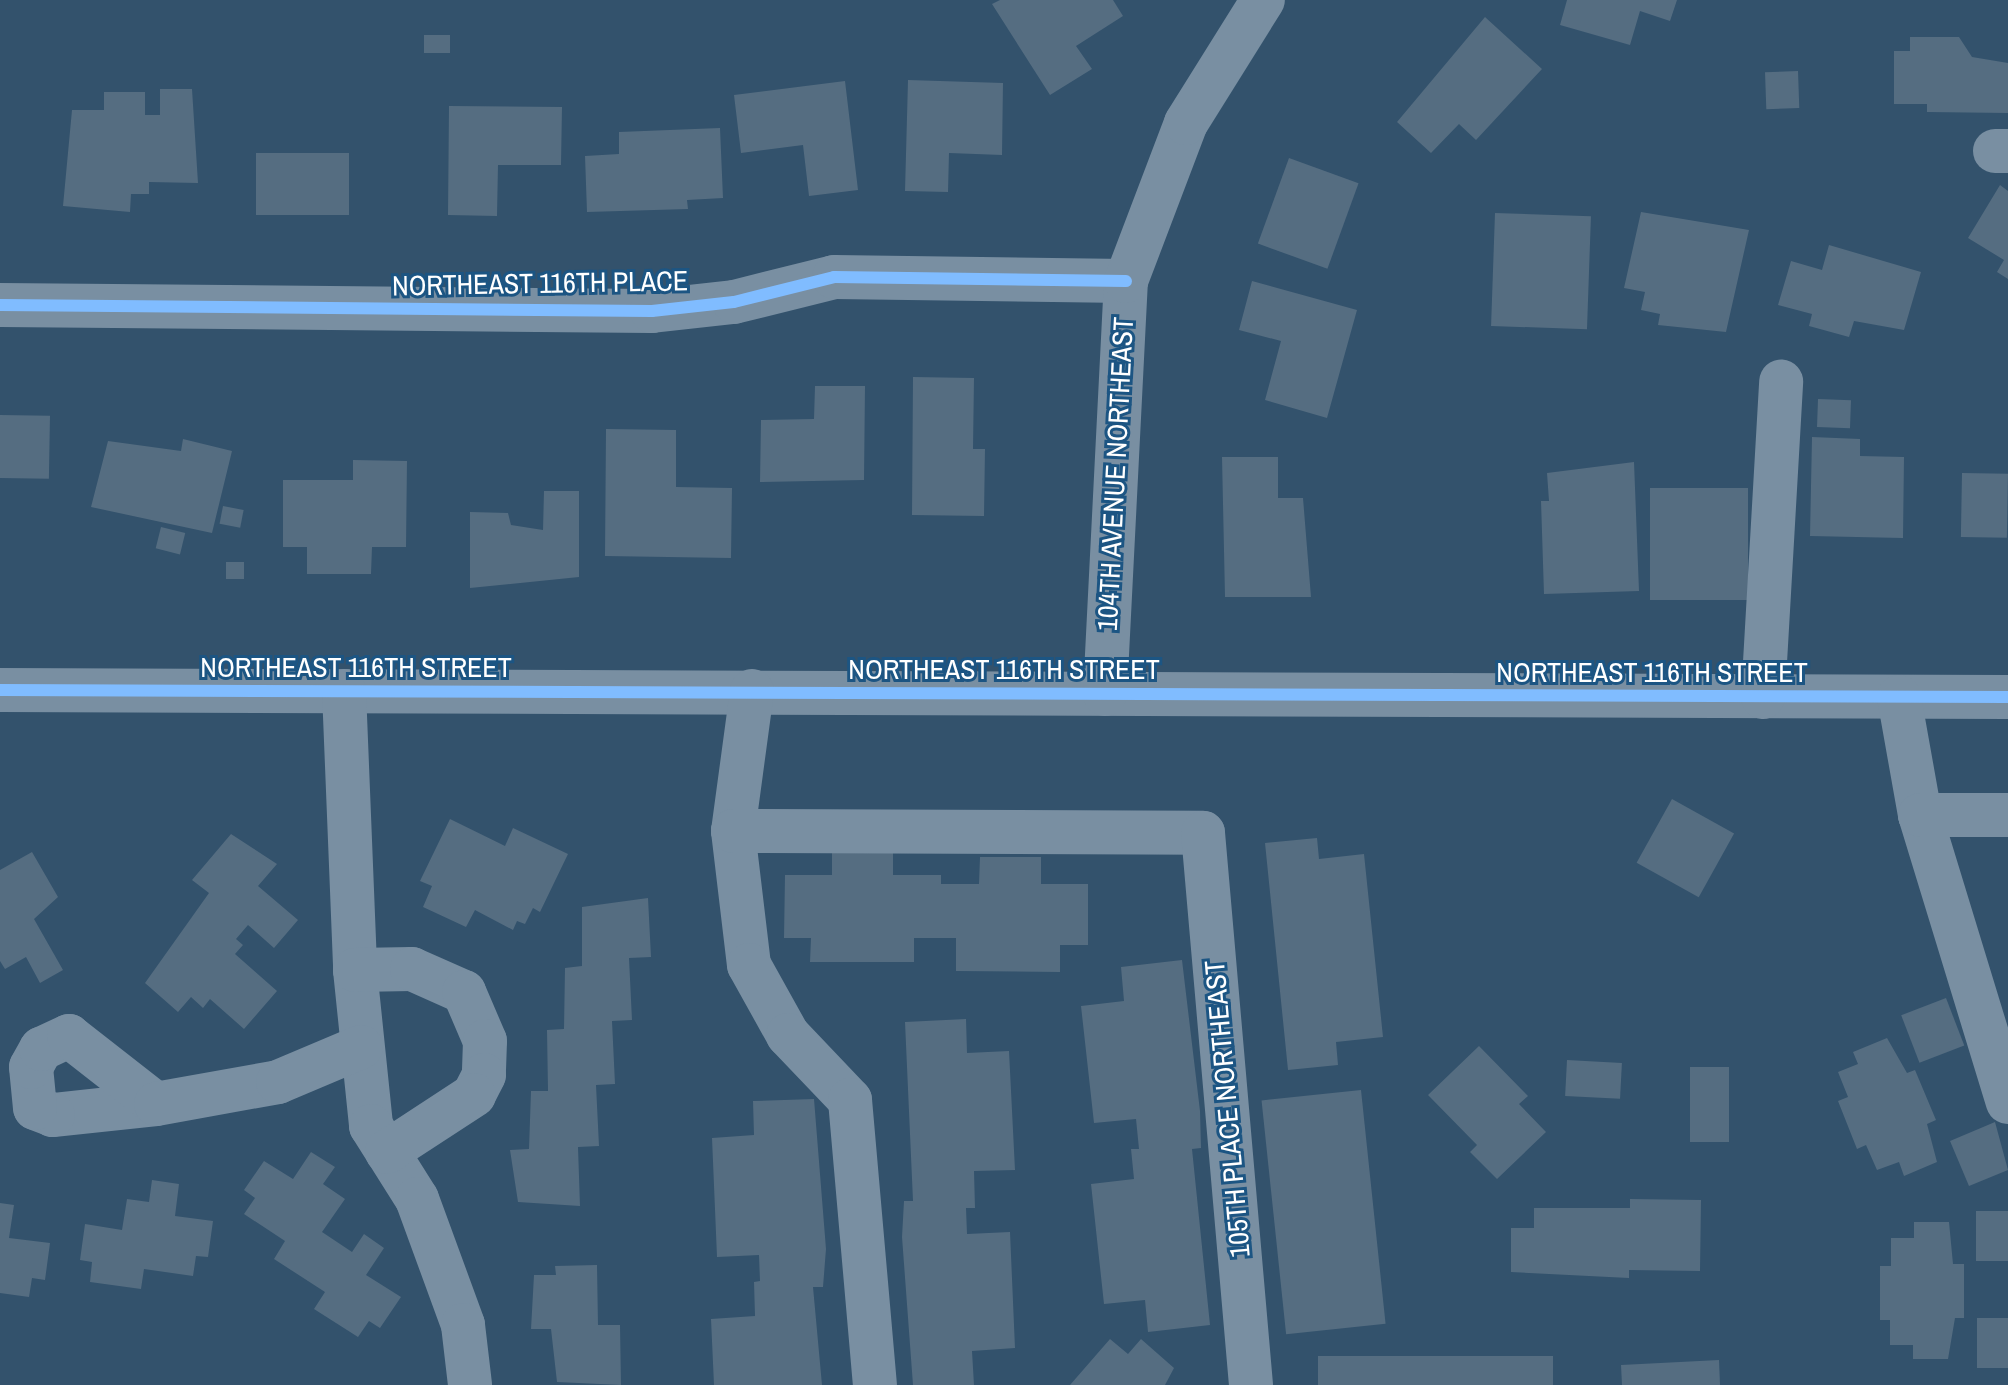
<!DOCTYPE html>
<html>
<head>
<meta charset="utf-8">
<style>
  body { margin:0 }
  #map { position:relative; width:2008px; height:1385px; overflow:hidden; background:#33526c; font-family:"Archivo Narrow",sans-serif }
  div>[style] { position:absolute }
  .building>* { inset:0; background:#556d81; transform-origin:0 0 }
  .minor>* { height:44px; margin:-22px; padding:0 22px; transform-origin:22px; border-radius:22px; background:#798fa2 }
  .cycleway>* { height:12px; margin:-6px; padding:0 6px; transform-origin:6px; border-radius:6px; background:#80bcff }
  span { translate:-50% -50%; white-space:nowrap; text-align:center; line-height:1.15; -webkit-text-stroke:6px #1c5583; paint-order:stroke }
  .street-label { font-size:28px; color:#fff }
</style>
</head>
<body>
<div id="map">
  <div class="building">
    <i style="clip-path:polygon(1000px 0,1113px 0,1123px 16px,1076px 46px,1092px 69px,1050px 95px,992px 4px)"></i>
    <i style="clip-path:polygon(1567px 0,1677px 0,1670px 21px,1640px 11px,1630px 45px,1560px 25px)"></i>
    <i style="clip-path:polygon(1485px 17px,1542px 69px,1476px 140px,1459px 124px,1431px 153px,1397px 122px)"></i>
    <i style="left:424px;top:35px;width:26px;height:18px"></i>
    <i style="clip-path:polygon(1910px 37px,1959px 37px,1972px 57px,2008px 63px,2008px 113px,1927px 112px,1927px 104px,1894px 104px,1894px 51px,1910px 51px)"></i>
    <i style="left:1798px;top:71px;width:37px;height:33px;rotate:88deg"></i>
    <i style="clip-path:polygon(908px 80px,1003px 83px,1002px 155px,949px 153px,948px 192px,905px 191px)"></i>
    <i style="clip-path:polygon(845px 81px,858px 190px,809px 196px,803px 145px,741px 153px,734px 95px)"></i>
    <i style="clip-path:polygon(160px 89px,192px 89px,198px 183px,149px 182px,149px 194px,131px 194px,130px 212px,63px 206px,72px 110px,104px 110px,104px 92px,145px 92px,145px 115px,160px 115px)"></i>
    <i style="clip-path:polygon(449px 106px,562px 107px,561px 165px,498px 165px,497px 216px,448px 215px)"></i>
    <i style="clip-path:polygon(720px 128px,723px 198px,687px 200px,688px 209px,587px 212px,585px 156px,619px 154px,619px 132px)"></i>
    <i style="left:256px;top:153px;width:93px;height:62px"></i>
    <i style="left:1289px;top:158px;width:74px;height:91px;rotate:20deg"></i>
    <i style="clip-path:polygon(2000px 185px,2008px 191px,2008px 279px,1997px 272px,2004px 260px,1968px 238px)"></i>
    <i style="clip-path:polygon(1641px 212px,1749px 230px,1726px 332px,1658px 325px,1660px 314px,1641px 310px,1645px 292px,1624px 288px)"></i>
    <i style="left:1495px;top:213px;width:96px;height:113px;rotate:2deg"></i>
    <i style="clip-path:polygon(1829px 245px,1921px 272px,1904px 330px,1854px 321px,1849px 337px,1809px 326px,1812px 314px,1778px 305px,1791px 261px,1822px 270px)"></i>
    <i style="clip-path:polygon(1252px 281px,1357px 310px,1327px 418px,1265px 400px,1281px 341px,1239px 330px)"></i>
    <i style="clip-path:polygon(913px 377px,974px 378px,973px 449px,985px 449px,984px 516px,912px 515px)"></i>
    <i style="clip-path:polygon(815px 386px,865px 386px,864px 480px,760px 482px,761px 420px,814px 419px)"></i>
    <i style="left:1818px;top:399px;width:33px;height:28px;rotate:2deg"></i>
    <i style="left:0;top:415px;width:50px;height:63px;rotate:1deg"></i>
    <i style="clip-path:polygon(606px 429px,676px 430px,676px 487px,732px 488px,731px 558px,605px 556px)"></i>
    <i style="clip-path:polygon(1812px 437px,1860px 439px,1860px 456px,1904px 457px,1903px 538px,1810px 536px)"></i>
    <i style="clip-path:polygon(183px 439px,232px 451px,212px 533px,91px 507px,108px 441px,181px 451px)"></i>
    <i style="clip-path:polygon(1222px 457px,1278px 457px,1278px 498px,1303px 498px,1311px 597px,1225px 597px)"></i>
    <i style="clip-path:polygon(353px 460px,407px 461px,406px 547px,372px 547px,371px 574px,307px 574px,307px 547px,283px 547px,283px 480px,353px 480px)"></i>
    <i style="clip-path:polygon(1634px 462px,1639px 591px,1544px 594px,1541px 501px,1549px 501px,1547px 473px)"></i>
    <i style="left:1962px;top:473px;width:46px;height:64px;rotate:1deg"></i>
    <i style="left:1748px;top:488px;width:112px;height:98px;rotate:90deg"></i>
    <i style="clip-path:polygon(544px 491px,579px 491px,579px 577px,470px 588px,470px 512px,508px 513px,511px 525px,543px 530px)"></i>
    <i style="left:223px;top:506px;width:21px;height:18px;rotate:11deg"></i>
    <i style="left:161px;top:527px;width:25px;height:22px;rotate:14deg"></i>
    <i style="left:226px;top:562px;width:18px;height:17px"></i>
    <i style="left:1672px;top:799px;width:71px;height:73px;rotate:29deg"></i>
    <i style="clip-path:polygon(450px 819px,505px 846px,513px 828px,568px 854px,540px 912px,533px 908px,525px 924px,517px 921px,513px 930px,475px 910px,466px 927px,423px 907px,432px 886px,420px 881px)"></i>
    <i style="clip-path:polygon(231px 834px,277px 864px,258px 886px,298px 920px,274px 948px,248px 925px,236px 939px,243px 945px,235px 954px,277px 991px,244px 1029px,210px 999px,203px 1008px,191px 997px,178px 1012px,145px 983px,209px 893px,192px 880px)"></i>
    <i style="clip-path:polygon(1317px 838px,1319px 859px,1364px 854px,1383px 1037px,1336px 1042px,1338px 1065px,1288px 1070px,1265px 843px)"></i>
    <i style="clip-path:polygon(832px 848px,893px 849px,893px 875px,941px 875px,941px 884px,979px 884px,980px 857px,1041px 857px,1041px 884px,1088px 884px,1088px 945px,1060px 945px,1060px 972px,956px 971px,956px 938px,914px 938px,914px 962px,810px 962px,811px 938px,784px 938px,785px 875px,832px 875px)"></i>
    <i style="clip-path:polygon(32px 852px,58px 897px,34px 919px,63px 970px,40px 983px,26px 957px,5px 969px,0 961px,0 870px)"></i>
    <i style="clip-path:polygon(648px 898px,651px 957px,629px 958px,632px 1020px,612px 1021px,615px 1084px,596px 1085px,599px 1146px,578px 1147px,580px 1206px,518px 1202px,510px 1150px,529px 1149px,531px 1091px,548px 1091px,547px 1030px,564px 1029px,565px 968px,582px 966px,582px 907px)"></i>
    <i style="clip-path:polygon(1182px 960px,1200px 1111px,1201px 1148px,1192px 1149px,1210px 1325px,1148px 1332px,1145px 1300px,1104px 1304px,1091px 1184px,1134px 1179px,1131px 1149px,1139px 1149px,1136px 1119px,1094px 1123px,1081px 1006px,1124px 1001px,1121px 967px)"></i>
    <i style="left:1946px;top:998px;width:51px;height:48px;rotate:69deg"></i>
    <i style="clip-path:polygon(966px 1019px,967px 1053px,1009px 1051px,1015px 1170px,974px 1171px,975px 1208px,966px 1208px,967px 1234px,1010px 1232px,1015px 1348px,972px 1351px,974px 1385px,913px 1385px,902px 1237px,904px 1201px,913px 1201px,905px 1022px)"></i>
    <i style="clip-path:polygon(1887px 1038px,1907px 1073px,1915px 1070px,1936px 1120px,1927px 1124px,1937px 1162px,1904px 1176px,1899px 1162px,1877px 1170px,1866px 1145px,1857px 1149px,1838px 1101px,1848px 1097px,1838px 1072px,1858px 1064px,1853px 1052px)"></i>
    <i style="clip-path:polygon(1479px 1046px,1528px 1096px,1519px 1104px,1546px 1132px,1497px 1179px,1470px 1152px,1477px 1145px,1428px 1095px)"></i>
    <i style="left:1567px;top:1060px;width:55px;height:36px;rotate:3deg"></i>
    <i style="left:1690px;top:1067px;width:39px;height:75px"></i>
    <i style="left:1361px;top:1090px;width:235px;height:100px;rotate:84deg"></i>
    <i style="clip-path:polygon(814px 1099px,826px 1249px,823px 1287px,813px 1287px,822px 1385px,714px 1385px,711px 1319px,755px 1316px,754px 1282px,760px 1281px,759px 1255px,717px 1257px,712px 1138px,754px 1135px,753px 1101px)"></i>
    <i style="clip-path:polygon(1995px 1122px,2008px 1170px,1969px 1186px,1950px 1141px)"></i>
    <i style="clip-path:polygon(311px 1152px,335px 1167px,323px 1184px,345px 1199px,322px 1232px,352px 1252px,364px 1234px,384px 1248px,366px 1275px,401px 1297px,380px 1328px,369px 1321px,358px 1337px,314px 1309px,325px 1292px,274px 1259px,285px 1241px,244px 1214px,255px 1198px,244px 1190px,264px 1161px,293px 1179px)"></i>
    <i style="clip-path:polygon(152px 1180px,179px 1184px,175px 1216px,213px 1221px,208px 1257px,196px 1256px,193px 1276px,144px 1269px,141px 1289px,90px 1282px,92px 1262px,80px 1260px,85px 1224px,122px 1230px,127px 1199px,149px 1202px)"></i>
    <i style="clip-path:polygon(1630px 1199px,1701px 1200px,1700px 1271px,1629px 1270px,1629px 1278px,1511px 1272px,1511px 1228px,1534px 1228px,1534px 1208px,1630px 1208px)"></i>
    <i style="clip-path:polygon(0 1203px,14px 1205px,9px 1238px,50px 1243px,45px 1280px,32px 1278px,29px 1297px,0 1293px)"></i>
    <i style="left:1976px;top:1211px;width:32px;height:50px"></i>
    <i style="clip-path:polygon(1914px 1222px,1949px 1222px,1953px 1264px,1964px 1264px,1964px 1318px,1955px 1318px,1948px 1359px,1913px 1359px,1913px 1345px,1890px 1345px,1890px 1320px,1880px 1320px,1880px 1266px,1891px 1266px,1891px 1238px,1914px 1238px)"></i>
    <i style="clip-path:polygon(597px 1265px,598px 1325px,620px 1325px,621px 1385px,557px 1382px,551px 1329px,531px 1329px,534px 1275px,556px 1275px,555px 1266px)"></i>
    <i style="left:1977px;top:1318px;width:31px;height:50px"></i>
    <i style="clip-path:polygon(1110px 1339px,1128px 1354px,1141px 1339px,1174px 1368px,1165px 1385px,1070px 1385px)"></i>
    <i style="left:1318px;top:1356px;width:235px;height:29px"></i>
    <i style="clip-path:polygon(1719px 1360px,1720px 1385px,1622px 1385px,1621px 1365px)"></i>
  </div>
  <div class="minor">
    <i style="left:1995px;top:151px;width:13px"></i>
    <i style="left:0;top:305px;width:652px;rotate:0.53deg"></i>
    <i style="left:652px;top:311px;width:82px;rotate:-6.3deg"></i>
    <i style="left:734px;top:302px;width:103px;rotate:-14deg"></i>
    <i style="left:834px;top:277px;width:292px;rotate:0.8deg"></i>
    <i style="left:0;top:690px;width:2008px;rotate:0.2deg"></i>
    <i style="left:344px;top:691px;width:279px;rotate:87.7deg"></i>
    <i style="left:355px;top:970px;width:157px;rotate:84.1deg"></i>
    <i style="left:371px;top:1126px;width:86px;rotate:57.8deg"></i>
    <i style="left:417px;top:1199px;width:134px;rotate:69.9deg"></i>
    <i style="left:463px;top:1325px;width:60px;rotate:83.3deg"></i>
    <i style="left:752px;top:691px;width:141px;rotate:97.7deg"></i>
    <i style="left:733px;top:831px;width:135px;rotate:83.2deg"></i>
    <i style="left:749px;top:965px;width:80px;rotate:60.9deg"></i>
    <i style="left:788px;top:1035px;width:90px;rotate:46.4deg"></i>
    <i style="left:850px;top:1100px;width:286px;rotate:85deg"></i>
    <i style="left:1105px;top:694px;width:414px;rotate:-87.1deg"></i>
    <i style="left:1126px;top:281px;width:169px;rotate:-69.2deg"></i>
    <i style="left:1186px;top:123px;width:145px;rotate:-58deg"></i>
    <i style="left:1763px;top:697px;width:316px;rotate:-86.7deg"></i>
    <i style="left:1899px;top:697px;width:120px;rotate:79.9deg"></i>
    <i style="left:1920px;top:815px;width:300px;rotate:73deg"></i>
    <i style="left:1920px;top:815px;width:88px"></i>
    <i style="left:733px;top:831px;width:470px;rotate:0.2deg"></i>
    <i style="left:1203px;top:833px;width:554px;rotate:85.03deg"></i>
    <i style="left:355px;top:970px;width:57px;rotate:-1deg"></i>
    <i style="left:412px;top:969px;width:57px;rotate:23.9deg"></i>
    <i style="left:464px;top:992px;width:53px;rotate:66.8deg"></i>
    <i style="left:485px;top:1041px;width:34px;rotate:92deg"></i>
    <i style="left:484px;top:1075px;width:22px;rotate:117deg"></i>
    <i style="left:474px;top:1095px;width:104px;rotate:146.8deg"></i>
    <i style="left:156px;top:1104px;width:104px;rotate:173.9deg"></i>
    <i style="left:53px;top:1115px;width:19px;rotate:-159deg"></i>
    <i style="left:35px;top:1108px;width:41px;rotate:-95.6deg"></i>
    <i style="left:31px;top:1067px;width:21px;rotate:-61deg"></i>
    <i style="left:41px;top:1049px;width:31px;rotate:-25deg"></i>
    <i style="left:69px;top:1036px;width:110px;rotate:38deg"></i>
    <i style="left:156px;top:1104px;width:124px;rotate:-10.2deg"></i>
    <i style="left:278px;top:1082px;width:90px;rotate:-22.9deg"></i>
  </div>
  <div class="cycleway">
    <i style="left:0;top:305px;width:652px;rotate:0.53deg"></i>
    <i style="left:652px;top:311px;width:82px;rotate:-6.3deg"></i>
    <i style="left:734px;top:302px;width:103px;rotate:-14deg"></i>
    <i style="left:834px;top:277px;width:292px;rotate:0.8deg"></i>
    <i style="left:0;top:690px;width:2008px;rotate:0.2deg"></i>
  </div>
  <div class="street-label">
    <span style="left:540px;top:283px;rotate:-1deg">NORTHEAST 116TH PLACE</span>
    <span style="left:1115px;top:474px;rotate:-87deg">104TH AVENUE NORTHEAST</span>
    <span style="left:356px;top:667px">NORTHEAST 116TH STREET</span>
    <span style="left:1004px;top:669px">NORTHEAST 116TH STREET</span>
    <span style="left:1652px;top:672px">NORTHEAST 116TH STREET</span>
    <span style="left:1227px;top:1109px;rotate:-95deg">105TH PLACE NORTHEAST</span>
  </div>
</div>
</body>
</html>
